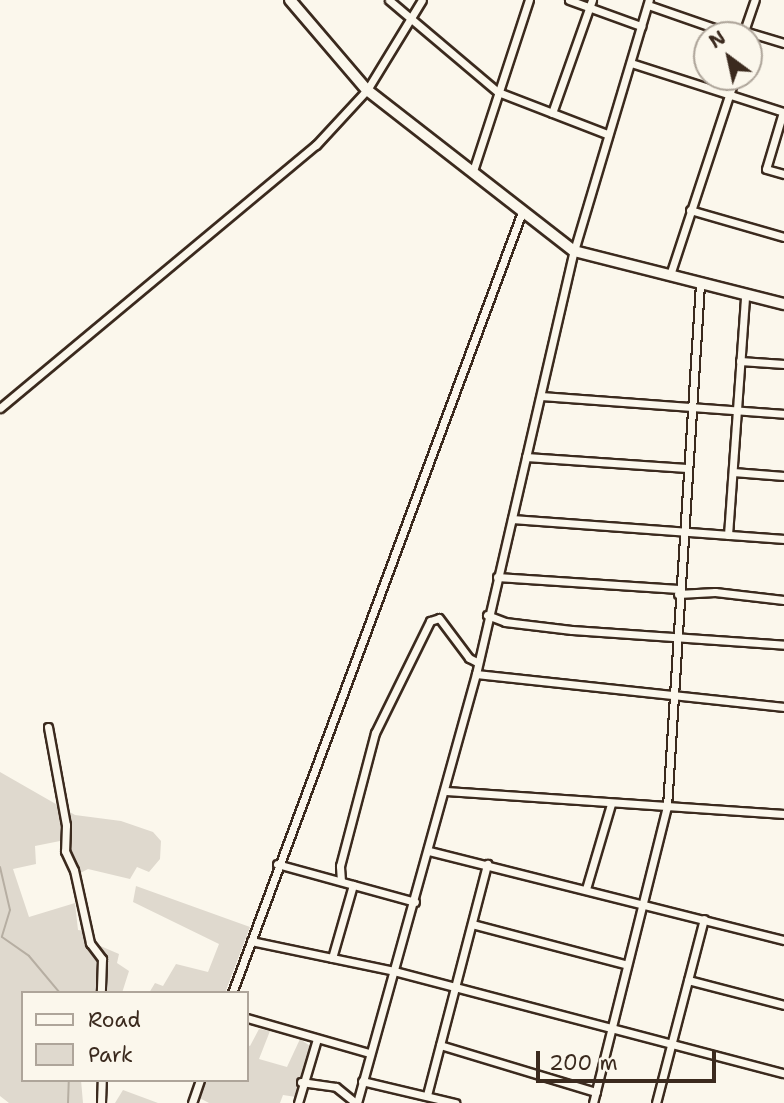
<!DOCTYPE html>
<html>
<head>
<meta charset="utf-8">
<style>
  body { margin:0 }
  #map { position:relative; width:784px; height:1103px; overflow:hidden; background:#fbf7ec; font-family:"Shantell Sans",sans-serif }
  div>[style] { position:absolute }
  .green>* { inset:0; background:#dfd9ce }
  .stream>* { height:2px; margin:-1px; padding:0 1px; transform-origin:1px; border-radius:1px; background:#b6aea2 }
  .roads { filter:drop-shadow(2px 0 #3b2a1e) drop-shadow(-2px 0 #3b2a1e) drop-shadow(0 2px #3b2a1e) drop-shadow(0 -2px #3b2a1e) }
  .street>* { height:7px; margin:-3.5px; padding:0 3.5px; transform-origin:3.5px; border-radius:3.5px; background:#fbf7ec }
  .secondary>* { height:10px; margin:-5px; padding:0 5px; transform-origin:5px; border-radius:5px; background:#fbf7ec }
  span { translate:-50% -50%; white-space:nowrap; text-align:center; line-height:1.15; -webkit-text-stroke:6px #fbf7ec; paint-order:stroke }
  .legend { position:absolute; left:21px; top:991px; width:228px; height:91px; box-sizing:border-box; background:#fbf7ec; border:2px solid #aea59a; margin:0; padding:9px 12px; list-style:none; font-size:21px; color:#3b2a1e }
  .legend li { display:flex; align-items:center; gap:14px; height:35px }
  .legend b { width:35px; border:2px solid #aea59a }
  .north { position:absolute; left:693px; top:21px; width:70px; height:70px; box-sizing:border-box; background:#fbf7ec; border:2px solid #aea59a; border-radius:50%; rotate:327deg; font-size:19px; font-weight:700; line-height:28px; text-align:center; color:#3b2a1e }
  .north::after { content:''; display:block; margin:auto; width:24px; height:32px; background:#3b2a1e; clip-path:polygon(50% 0,100% 100%,50% 72%,0 100%) }
  .scale { position:absolute; left:536px; top:1051px; width:180px; height:32px; box-sizing:border-box; border:4px solid #3b2a1e; border-top:0; padding-left:9px; font-size:21px; line-height:24px; white-space:nowrap; color:#3b2a1e; -webkit-text-stroke:5px #fbf7ec; paint-order:stroke }
</style>
</head>
<body>
<div id="map">
  <div class="green">
    <i style="clip-path:polygon(0 772px,75px 815px,121px 821px,153px 832px,161px 841px,160px 859px,149px 872px,137px 867px,130px 879px,88px 869px,71px 878px,65px 840px,35px 846px,36px 864px,13px 869px,29px 917px,75px 903px,78px 930px,91px 932px,91px 942px,119px 954px,117px 963px,129px 971px,122px 993px,23px 993px,23px 1080px,81px 1080px,83px 1103px,9px 1103px,0 1096px)"></i>
    <i style="clip-path:polygon(136px 886px,250px 927px,225px 993px,149px 993px,155px 983px,163px 986px,176px 964px,208px 972px,219px 944px,133px 902px)"></i>
    <i style="clip-path:polygon(259px 1029px,270px 1031px,259px 1059px,287px 1067px,300px 1039px,313px 1048px,296px 1097px,283px 1095px,280px 1103px,209px 1103px,194px 1095px,198px 1080px,247px 1080px,247px 1045px,250px 1046px)"></i>
    <i style="clip-path:polygon(123px 1090px,158px 1103px,115px 1103px)"></i>
  </div>
  <div class="stream">
    <i style="left:0;top:867px;width:44px;rotate:76.9deg"></i>
    <i style="left:10px;top:910px;width:28px;rotate:107deg"></i>
    <i style="left:2px;top:937px;width:33px;rotate:35deg"></i>
    <i style="left:29px;top:956px;width:48px;rotate:50deg"></i>
    <i style="left:68px;top:1103px;width:23px;rotate:-88deg"></i>
  </div>
  <div class="roads">
    <div class="street">
      <i style="left:389px;top:0;width:143px;rotate:40.2deg"></i>
      <i style="left:498px;top:92px;width:117px;rotate:21.1deg"></i>
      <i style="left:569px;top:0;width:77px;rotate:19.9deg"></i>
      <i style="left:648px;top:5px;width:91px;rotate:19.2deg"></i>
      <i style="left:744px;top:31px;width:42px;rotate:16.7deg"></i>
      <i style="left:743px;top:34px;width:36px;rotate:-71deg"></i>
      <i style="left:631px;top:63px;width:161px;rotate:17.8deg"></i>
      <i style="left:783px;top:112px;width:59px;rotate:106.6deg"></i>
      <i style="left:766px;top:169px;width:19px;rotate:16deg"></i>
      <i style="left:552px;top:113px;width:120px;rotate:-70.5deg"></i>
      <i style="left:473px;top:171px;width:180px;rotate:-71.9deg"></i>
      <i style="left:690px;top:210px;width:98px;rotate:16deg"></i>
      <i style="left:670px;top:275px;width:208px;rotate:-71.8deg"></i>
      <i style="left:740px;top:361px;width:44px;rotate:3.9deg"></i>
      <i style="left:541px;top:396px;width:244px;rotate:4.2deg"></i>
      <i style="left:0;top:408px;width:411px;rotate:-39.8deg"></i>
      <i style="left:316px;top:145px;width:75px;rotate:-47.2deg"></i>
      <i style="left:367px;top:90px;width:105px;rotate:-58.6deg"></i>
      <i style="left:526px;top:457px;width:161px;rotate:3.9deg"></i>
      <i style="left:733px;top:472px;width:51px;rotate:4.5deg"></i>
      <i style="left:512px;top:519px;width:273px;rotate:4.2deg"></i>
      <i style="left:728px;top:535px;width:241px;rotate:-85.9deg"></i>
      <i style="left:497px;top:577px;width:182px;rotate:3.8deg"></i>
      <i style="left:678px;top:594px;width:37px;rotate:-3deg"></i>
      <i style="left:715px;top:592px;width:69px;rotate:6.6deg"></i>
      <i style="left:487px;top:615px;width:19px;rotate:21deg"></i>
      <i style="left:505px;top:622px;width:67px;rotate:6.8deg"></i>
      <i style="left:572px;top:630px;width:213px;rotate:4deg"></i>
      <i style="left:476px;top:674px;width:310px;rotate:6.1deg"></i>
      <i style="left:48px;top:727px;width:100px;rotate:79.6deg"></i>
      <i style="left:66px;top:825px;width:26px;rotate:92deg"></i>
      <i style="left:65px;top:851px;width:21px;rotate:65deg"></i>
      <i style="left:74px;top:870px;width:75px;rotate:77.6deg"></i>
      <i style="left:90px;top:943px;width:20px;rotate:53deg"></i>
      <i style="left:102px;top:959px;width:34px;rotate:92deg"></i>
      <i style="left:446px;top:791px;width:339px;rotate:3.9deg"></i>
      <i style="left:429px;top:851px;width:366px;rotate:14.1deg"></i>
      <i style="left:277px;top:864px;width:143px;rotate:15.4deg"></i>
      <i style="left:341px;top:881px;width:15px;rotate:-94deg"></i>
      <i style="left:340px;top:866px;width:138px;rotate:-75.3deg"></i>
      <i style="left:375px;top:733px;width:125px;rotate:-63.8deg"></i>
      <i style="left:430px;top:621px;width:9px;rotate:-18deg"></i>
      <i style="left:439px;top:618px;width:50px;rotate:53.1deg"></i>
      <i style="left:469px;top:658px;width:9px;rotate:27deg"></i>
      <i style="left:586px;top:889px;width:89px;rotate:-73.6deg"></i>
      <i style="left:472px;top:924px;width:158px;rotate:14.7deg"></i>
      <i style="left:251px;top:941px;width:146px;rotate:11.8deg"></i>
      <i style="left:394px;top:971px;width:403px;rotate:14.7deg"></i>
      <i style="left:332px;top:958px;width:76px;rotate:-74deg"></i>
      <i style="left:688px;top:980px;width:99px;rotate:14.6deg"></i>
      <i style="left:232px;top:993px;width:833px;rotate:-69.63deg"></i>
      <i style="left:247px;top:1018px;width:127px;rotate:16deg"></i>
      <i style="left:440px;top:1045px;width:163px;rotate:16.8deg"></i>
      <i style="left:362px;top:1081px;width:96px;rotate:13.3deg"></i>
      <i style="left:301px;top:1082px;width:35px;rotate:8deg"></i>
      <i style="left:336px;top:1087px;width:26px;rotate:39deg"></i>
      <i style="left:427px;top:1095px;width:239px;rotate:-75.4deg"></i>
      <i style="left:101px;top:1103px;width:23px;rotate:-88deg"></i>
      <i style="left:192px;top:1103px;width:24px;rotate:-71deg"></i>
      <i style="left:298px;top:1103px;width:67px;rotate:-73.5deg"></i>
      <i style="left:357px;top:1103px;width:445px;rotate:-74.5deg"></i>
      <i style="left:476px;top:674px;width:434px;rotate:-77deg"></i>
      <i style="left:574px;top:251px;width:262px;rotate:-73.4deg"></i>
      <i style="left:593px;top:1103px;width:305px;rotate:-76deg"></i>
      <i style="left:667px;top:807px;width:524px;rotate:-86.39deg"></i>
      <i style="left:656px;top:1103px;width:190px;rotate:-75.4deg"></i>
    </div>
    <div class="secondary">
      <i style="left:290px;top:0;width:118px;rotate:49.5deg"></i>
      <i style="left:367px;top:90px;width:262px;rotate:37.9deg"></i>
      <i style="left:574px;top:251px;width:217px;rotate:14.2deg"></i>
    </div>
  </div>
  <ul class="legend">
  <li><b style="height:9px;background:#fbf7ec"></b>Road</li>
  <li><b style="height:19px;background:#dfd9ce"></b>Park</li>
  </ul>
  <div class="north">N</div>
  <div class="scale">200 m</div>
</div>
</body>
</html>
